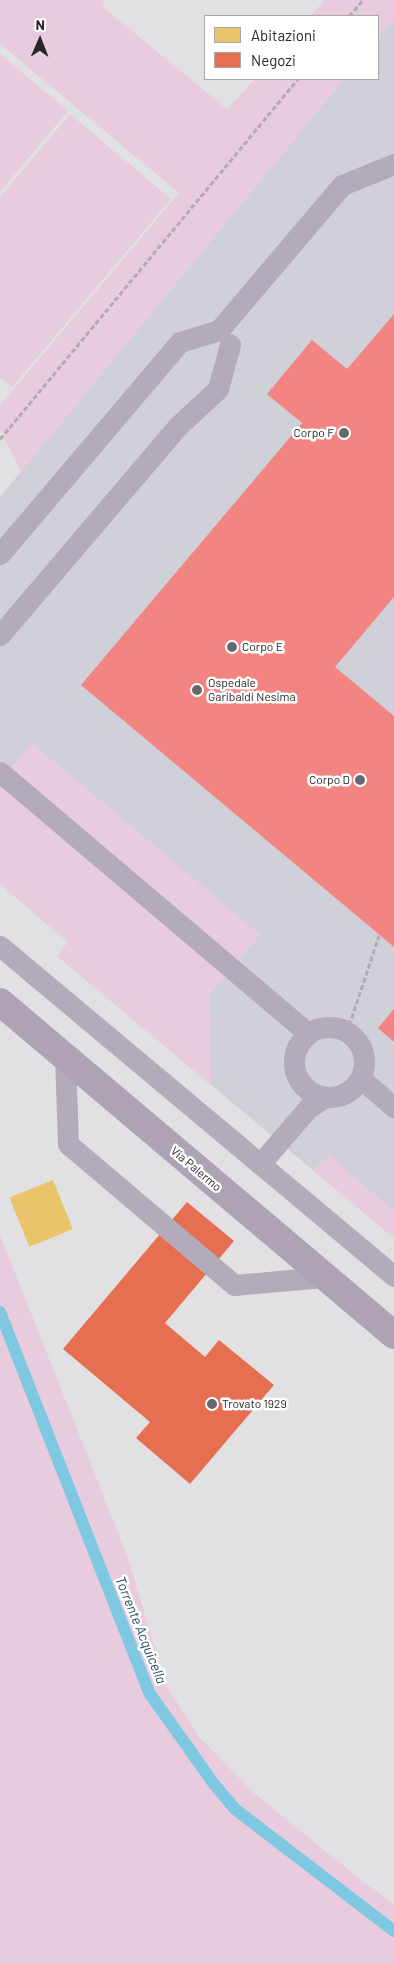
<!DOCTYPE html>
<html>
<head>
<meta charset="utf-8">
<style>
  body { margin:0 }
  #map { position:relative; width:394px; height:1964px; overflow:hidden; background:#e1e1e4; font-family:Barlow,sans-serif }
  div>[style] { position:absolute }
  .built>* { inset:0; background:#d0d1d8 }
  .green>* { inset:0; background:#e8ccde; transform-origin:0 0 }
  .homes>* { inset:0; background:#e9c46a; transform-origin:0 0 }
  .shops>* { inset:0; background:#e76f51 }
  .health>* { inset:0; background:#f28482 }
  .stream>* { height:12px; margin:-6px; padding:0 6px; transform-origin:6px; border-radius:6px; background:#7ec8e2 }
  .path>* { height:3px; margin-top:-1.5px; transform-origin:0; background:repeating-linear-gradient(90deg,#b1abb4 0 5px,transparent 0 7.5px) }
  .lane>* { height:21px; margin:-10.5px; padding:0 10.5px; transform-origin:10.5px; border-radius:10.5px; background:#b4abba }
  .lane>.ring { margin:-10.5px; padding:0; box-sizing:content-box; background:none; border:21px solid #b4abba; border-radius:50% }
  .primary>* { height:28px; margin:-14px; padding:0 14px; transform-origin:14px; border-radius:14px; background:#ada3b4 }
  .dots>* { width:14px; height:14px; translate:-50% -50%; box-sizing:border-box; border:2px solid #fff; border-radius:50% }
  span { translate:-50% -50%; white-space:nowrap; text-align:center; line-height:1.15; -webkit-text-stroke:5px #fff; paint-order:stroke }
  .poi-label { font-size:12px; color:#272729 }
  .right { translate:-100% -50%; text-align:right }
  .left { translate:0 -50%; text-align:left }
  .street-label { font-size:12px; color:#272729 }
  .water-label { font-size:14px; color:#255262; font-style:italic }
  .legend { position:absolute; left:204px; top:15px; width:175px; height:65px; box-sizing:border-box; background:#fff; border:1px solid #a9a9a9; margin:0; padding:6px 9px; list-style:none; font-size:15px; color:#272729 }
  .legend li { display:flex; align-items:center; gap:10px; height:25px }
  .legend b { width:25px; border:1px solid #a9a9a9 }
  .north { position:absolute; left:15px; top:15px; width:50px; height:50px; -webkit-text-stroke:4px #fff; paint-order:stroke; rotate:1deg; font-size:14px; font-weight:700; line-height:20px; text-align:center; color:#272729 }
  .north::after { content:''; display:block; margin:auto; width:18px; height:22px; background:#272729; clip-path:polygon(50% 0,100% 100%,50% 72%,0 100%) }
</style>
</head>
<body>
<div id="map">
  <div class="built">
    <i style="clip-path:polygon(394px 18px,394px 1238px,57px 956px,68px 942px,0 884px,0 497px,344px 79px,378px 79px,378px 37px)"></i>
  </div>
  <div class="green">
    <i style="clip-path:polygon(0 0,104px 0,103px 7px,227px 109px,255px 79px,344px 79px,21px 472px,0 430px,0 405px,179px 193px,0 44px)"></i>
    <i style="clip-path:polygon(325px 0,394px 0,394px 18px,378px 37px,378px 16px,310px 16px)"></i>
    <i style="clip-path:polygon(0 54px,68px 111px,0 192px)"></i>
    <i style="clip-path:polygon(70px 114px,171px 199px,12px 387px,0 378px,0 197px)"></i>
    <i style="left:32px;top:743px;width:298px;height:34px;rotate:40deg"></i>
    <i style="clip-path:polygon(0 783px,227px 974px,210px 994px,211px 1085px,57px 956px,68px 942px,0 884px)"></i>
    <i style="clip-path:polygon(330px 1155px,391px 1209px,394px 1206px,394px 1238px,313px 1170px)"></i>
    <i style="clip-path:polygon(0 1235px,127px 1555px,165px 1683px,199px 1737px,255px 1794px,360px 1879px,394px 1904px,394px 1964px,0 1964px)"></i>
  </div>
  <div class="homes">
    <i style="left:53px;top:1180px;width:53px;height:47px;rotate:68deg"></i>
  </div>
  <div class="shops">
    <i style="clip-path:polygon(187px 1202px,234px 1241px,165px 1323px,205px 1357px,219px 1340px,274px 1385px,190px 1484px,136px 1438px,150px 1422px,63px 1349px)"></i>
  </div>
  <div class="health">
    <i style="clip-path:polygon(394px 314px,394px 597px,335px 667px,394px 716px,394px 947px,81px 685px,302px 423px,267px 394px,312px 340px,347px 369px)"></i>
    <i style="clip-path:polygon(394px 1009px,394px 1042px,378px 1028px)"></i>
  </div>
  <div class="stream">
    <i style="left:0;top:1312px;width:410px;rotate:68.6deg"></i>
    <i style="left:150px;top:1694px;width:110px;rotate:54.6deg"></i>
    <i style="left:214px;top:1784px;width:33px;rotate:50deg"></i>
    <i style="left:235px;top:1809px;width:200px;rotate:37.5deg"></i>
  </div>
  <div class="path">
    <i style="left:349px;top:16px;width:21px;rotate:-49deg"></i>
    <i style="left:0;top:439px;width:467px;rotate:-50.4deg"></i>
    <i style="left:347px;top:1032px;width:102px;rotate:-71.7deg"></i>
  </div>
  <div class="lane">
    <i style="left:0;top:554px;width:278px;rotate:-49.7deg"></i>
    <i style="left:180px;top:342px;width:41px;rotate:-17.1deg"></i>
    <i style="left:219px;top:330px;width:190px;rotate:-49.7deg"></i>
    <i style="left:342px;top:185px;width:56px;rotate:-22deg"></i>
    <i style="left:0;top:635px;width:275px;rotate:-49.6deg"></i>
    <i style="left:178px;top:426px;width:54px;rotate:-42.8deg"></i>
    <i style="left:218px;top:389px;width:46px;rotate:-74.7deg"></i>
    <i style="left:0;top:772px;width:404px;rotate:40.3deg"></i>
    <i style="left:0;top:946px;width:514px;rotate:39.95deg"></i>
    <i class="ring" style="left:294px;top:1027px;width:49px;height:49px"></i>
    <i style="left:65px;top:1057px;width:87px;rotate:88deg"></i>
    <i style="left:68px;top:1144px;width:218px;rotate:40.3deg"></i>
    <i style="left:234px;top:1285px;width:90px;rotate:-5.1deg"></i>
    <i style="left:360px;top:1078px;width:45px;rotate:40.5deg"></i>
    <i style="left:260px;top:1164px;width:74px;rotate:-49.4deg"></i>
    <i style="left:308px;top:1108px;width:19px;rotate:-32deg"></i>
  </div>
  <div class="primary">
    <i style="left:0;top:1002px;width:516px;rotate:40.2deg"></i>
  </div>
  <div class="dots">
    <i style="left:344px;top:433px;background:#68686a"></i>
    <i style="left:232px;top:647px;background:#68686a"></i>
    <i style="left:197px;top:690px;background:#68686a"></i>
    <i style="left:360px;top:780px;background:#68686a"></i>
    <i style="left:212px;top:1404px;background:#68686a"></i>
  </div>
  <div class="poi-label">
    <span class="right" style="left:334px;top:433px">Corpo F</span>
    <span class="left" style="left:242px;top:647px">Corpo E</span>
    <span class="left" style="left:208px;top:690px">Ospedale<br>Garibaldi Nesima</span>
    <span class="right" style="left:350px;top:780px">Corpo D</span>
    <span class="left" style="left:222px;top:1404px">Trovato 1929</span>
  </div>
  <div class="street-label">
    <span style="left:196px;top:1169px;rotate:40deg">Via Palermo</span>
  </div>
  <div class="water-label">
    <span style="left:141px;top:1630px;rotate:68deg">Torrente Acquicella</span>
  </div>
  <ul class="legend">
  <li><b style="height:14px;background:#e9c46a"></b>Abitazioni</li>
  <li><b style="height:14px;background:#e76f51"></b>Negozi</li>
  </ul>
  <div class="north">N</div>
</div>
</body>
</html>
